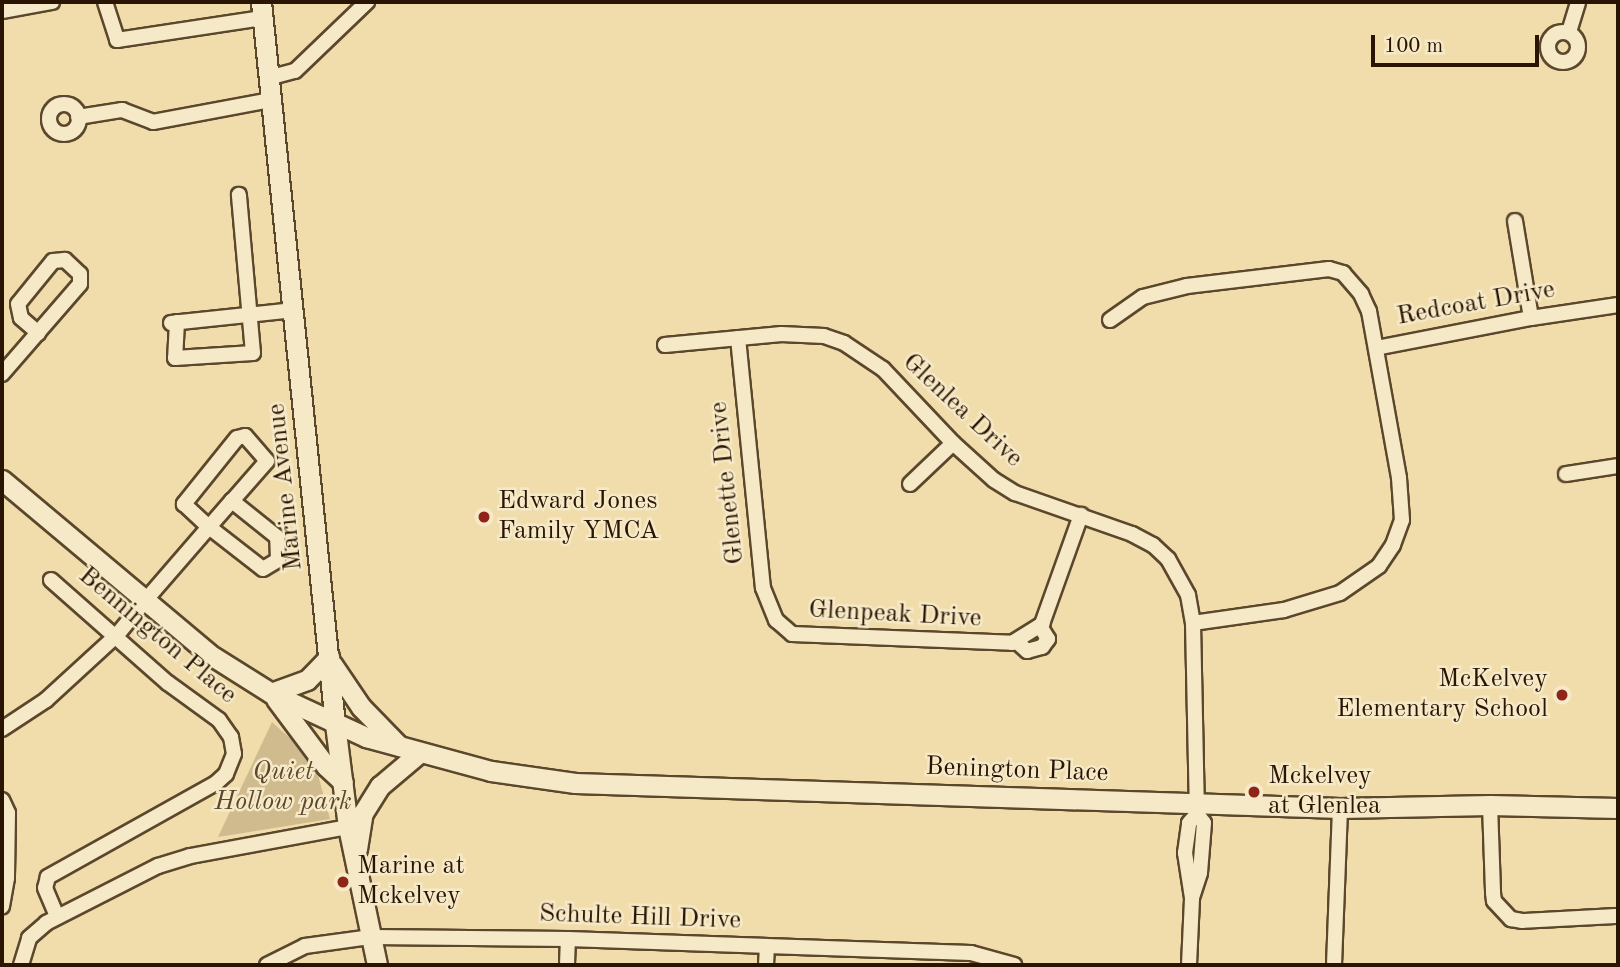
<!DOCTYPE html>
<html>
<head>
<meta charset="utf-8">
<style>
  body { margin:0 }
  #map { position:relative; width:1620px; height:967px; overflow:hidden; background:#f1ddab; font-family:"Old Standard TT",serif }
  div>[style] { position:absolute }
  .green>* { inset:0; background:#cfbb8e }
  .roads { filter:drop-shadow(2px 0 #5b472c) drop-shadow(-2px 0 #5b472c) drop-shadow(0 2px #5b472c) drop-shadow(0 -2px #5b472c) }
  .minor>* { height:14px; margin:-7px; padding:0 7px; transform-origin:7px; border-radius:7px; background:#f6e9c8 }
  .minor>.ring { margin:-7px; padding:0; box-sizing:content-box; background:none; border:14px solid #f6e9c8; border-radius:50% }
  .secondary>* { height:19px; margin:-9.5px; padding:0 9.5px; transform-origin:9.5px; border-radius:9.5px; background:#f6e9c8 }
  .dots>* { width:19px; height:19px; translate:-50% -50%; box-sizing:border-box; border:4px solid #f6e9c8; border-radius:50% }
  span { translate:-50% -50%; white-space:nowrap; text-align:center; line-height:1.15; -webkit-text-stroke:5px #f6e9c8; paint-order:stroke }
  .street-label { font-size:26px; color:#291502 }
  .poi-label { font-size:26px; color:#291502 }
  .left { translate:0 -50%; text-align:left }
  .right { translate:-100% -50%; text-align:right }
  .park-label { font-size:26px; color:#5b472c; font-style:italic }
  .frame { position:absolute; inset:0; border:4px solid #291502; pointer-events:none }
  .scale { position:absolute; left:1371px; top:35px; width:168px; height:32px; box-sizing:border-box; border:4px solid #291502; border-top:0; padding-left:9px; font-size:21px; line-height:24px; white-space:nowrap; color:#291502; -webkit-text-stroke:5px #f6e9c8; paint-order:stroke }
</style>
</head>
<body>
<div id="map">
  <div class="green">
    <i style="clip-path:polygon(272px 722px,314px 760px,330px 819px,218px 837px)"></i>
  </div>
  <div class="roads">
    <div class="minor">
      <i style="left:105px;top:2px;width:40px;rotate:72deg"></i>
      <i style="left:117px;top:40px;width:147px;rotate:-8.6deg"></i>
      <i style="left:2px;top:11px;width:51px;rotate:-10.2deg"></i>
      <i class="ring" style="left:1548px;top:32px;width:16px;height:16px"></i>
      <i style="left:1569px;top:32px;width:31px;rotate:-73deg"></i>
      <i style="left:268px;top:78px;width:28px;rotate:-15deg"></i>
      <i style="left:295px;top:71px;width:100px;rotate:-43.8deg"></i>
      <i class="ring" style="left:49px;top:104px;width:16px;height:16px"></i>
      <i style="left:78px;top:117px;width:45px;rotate:-9deg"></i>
      <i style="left:122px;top:110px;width:33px;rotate:21deg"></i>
      <i style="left:153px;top:122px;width:119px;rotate:-10.6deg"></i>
      <i style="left:1515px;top:221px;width:98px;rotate:80.6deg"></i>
      <i style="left:1110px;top:320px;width:40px;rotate:-34.9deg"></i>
      <i style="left:1143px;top:297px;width:45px;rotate:-14deg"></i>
      <i style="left:1187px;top:286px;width:143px;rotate:-6.8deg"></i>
      <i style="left:1329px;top:269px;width:15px;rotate:16deg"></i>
      <i style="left:1343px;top:273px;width:28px;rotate:49deg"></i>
      <i style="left:1361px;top:294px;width:19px;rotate:65deg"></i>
      <i style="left:1369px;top:311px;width:170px;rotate:79.8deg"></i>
      <i style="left:1399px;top:478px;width:42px;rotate:85.9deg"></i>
      <i style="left:1402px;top:520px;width:27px;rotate:110deg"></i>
      <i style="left:1393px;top:545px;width:25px;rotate:124deg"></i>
      <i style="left:1379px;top:566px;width:47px;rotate:145.3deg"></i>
      <i style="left:1340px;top:593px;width:59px;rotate:163.1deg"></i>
      <i style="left:1284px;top:610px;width:92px;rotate:171.9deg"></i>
      <i style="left:177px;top:322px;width:36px;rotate:93deg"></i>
      <i style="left:175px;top:358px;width:78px;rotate:-3.7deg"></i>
      <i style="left:253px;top:353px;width:159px;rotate:-95.1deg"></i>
      <i style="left:171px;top:323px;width:124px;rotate:-6deg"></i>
      <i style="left:738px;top:338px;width:251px;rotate:84.3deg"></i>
      <i style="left:763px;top:588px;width:35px;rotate:68deg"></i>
      <i style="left:776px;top:620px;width:21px;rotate:41deg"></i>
      <i style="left:792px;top:634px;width:220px;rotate:2.3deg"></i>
      <i style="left:1012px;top:643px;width:36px;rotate:-32deg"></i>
      <i style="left:1042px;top:624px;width:116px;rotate:-70.3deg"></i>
      <i style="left:665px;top:345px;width:117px;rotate:-5.4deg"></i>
      <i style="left:781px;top:334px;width:43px;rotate:2.7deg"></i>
      <i style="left:824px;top:336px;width:21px;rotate:19deg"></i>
      <i style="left:844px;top:343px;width:47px;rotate:33.7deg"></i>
      <i style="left:883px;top:369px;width:102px;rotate:46.6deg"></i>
      <i style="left:953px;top:443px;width:55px;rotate:42.1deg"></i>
      <i style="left:994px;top:480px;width:25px;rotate:32deg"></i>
      <i style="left:1015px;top:493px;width:124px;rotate:19.3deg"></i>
      <i style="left:1132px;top:534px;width:24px;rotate:28deg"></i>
      <i style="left:1153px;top:545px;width:21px;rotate:43deg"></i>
      <i style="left:1168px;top:559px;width:41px;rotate:60.9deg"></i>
      <i style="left:1188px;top:595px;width:28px;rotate:80deg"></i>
      <i style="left:1193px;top:623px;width:191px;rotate:88.8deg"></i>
      <i style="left:1197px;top:814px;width:11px;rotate:52deg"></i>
      <i style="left:1204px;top:823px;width:50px;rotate:94.6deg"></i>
      <i style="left:1200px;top:873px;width:26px;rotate:108deg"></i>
      <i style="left:1376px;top:348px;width:158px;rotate:-11deg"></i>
      <i style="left:1531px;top:318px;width:88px;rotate:-8.5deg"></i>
      <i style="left:2px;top:374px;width:119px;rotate:-49.1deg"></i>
      <i style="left:80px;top:284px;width:10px;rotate:-90deg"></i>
      <i style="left:80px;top:274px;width:21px;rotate:-137deg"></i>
      <i style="left:65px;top:260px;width:12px;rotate:175deg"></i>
      <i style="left:53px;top:261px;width:55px;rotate:129.1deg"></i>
      <i style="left:18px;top:304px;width:14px;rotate:78deg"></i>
      <i style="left:21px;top:318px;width:23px;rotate:41deg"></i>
      <i style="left:1566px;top:474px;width:53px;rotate:-8.7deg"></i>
      <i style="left:910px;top:484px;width:59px;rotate:-43.6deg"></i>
      <i style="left:51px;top:580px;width:156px;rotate:41.4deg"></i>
      <i style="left:168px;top:683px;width:63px;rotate:36deg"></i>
      <i style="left:219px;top:720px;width:21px;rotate:55deg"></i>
      <i style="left:231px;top:737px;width:17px;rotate:80deg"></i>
      <i style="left:234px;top:754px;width:22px;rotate:112deg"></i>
      <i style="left:226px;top:774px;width:13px;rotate:138deg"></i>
      <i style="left:216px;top:783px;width:193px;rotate:150.8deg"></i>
      <i style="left:48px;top:877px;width:11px;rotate:105deg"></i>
      <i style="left:45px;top:888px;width:30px;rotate:67deg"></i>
      <i style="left:1016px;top:641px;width:15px;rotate:42deg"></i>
      <i style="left:1027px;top:651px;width:16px;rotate:-15deg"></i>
      <i style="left:1042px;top:647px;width:10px;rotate:-53deg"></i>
      <i style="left:1048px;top:639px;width:15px;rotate:-122deg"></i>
      <i style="left:2px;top:729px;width:53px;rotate:-33.4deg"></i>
      <i style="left:46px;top:700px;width:96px;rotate:-42.5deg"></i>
      <i style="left:117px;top:635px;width:43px;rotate:-50.7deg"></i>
      <i style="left:144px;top:602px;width:99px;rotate:-49.1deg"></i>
      <i style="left:209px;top:527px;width:35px;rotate:-49deg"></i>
      <i style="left:232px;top:501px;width:53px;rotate:-48.8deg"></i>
      <i style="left:267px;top:461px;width:33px;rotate:-131deg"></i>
      <i style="left:245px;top:436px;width:8px;rotate:166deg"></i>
      <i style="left:237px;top:438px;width:85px;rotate:128.8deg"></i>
      <i style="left:184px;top:504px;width:34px;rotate:43deg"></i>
      <i style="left:209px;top:527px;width:68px;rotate:37.9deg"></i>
      <i style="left:263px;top:569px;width:17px;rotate:-31deg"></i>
      <i style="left:278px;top:560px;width:23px;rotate:-92deg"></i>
      <i style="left:277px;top:537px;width:58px;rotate:-141.3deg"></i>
      <i style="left:2px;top:800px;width:14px;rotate:65deg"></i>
      <i style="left:8px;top:813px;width:65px;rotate:90.9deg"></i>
      <i style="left:7px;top:878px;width:29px;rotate:100deg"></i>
      <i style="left:1490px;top:805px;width:88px;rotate:88deg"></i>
      <i style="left:1493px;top:893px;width:8px;rotate:83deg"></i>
      <i style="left:1494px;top:901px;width:25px;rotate:47deg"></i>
      <i style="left:1511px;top:919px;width:11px;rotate:10deg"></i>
      <i style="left:1522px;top:921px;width:96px;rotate:-3deg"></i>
      <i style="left:21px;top:965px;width:28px;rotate:-73deg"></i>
      <i style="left:29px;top:938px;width:23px;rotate:-41deg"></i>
      <i style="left:46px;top:923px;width:126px;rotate:-27deg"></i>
      <i style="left:158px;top:866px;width:34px;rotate:-17deg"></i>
      <i style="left:190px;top:856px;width:161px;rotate:-10.4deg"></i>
      <i style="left:267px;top:965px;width:42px;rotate:-26.6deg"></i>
      <i style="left:305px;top:946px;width:67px;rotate:-7.8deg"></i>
      <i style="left:371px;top:937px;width:197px;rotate:0.6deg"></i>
      <i style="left:568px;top:939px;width:403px;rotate:2deg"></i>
      <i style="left:971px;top:953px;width:45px;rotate:15.6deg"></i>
      <i style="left:567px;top:965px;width:26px;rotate:-88deg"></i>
      <i style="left:766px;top:965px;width:18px;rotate:-87deg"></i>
      <i style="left:1189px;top:965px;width:67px;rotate:-87.4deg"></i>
      <i style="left:1192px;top:898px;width:46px;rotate:-98.8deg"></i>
      <i style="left:1185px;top:853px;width:30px;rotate:-82deg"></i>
      <i style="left:1189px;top:823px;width:12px;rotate:-48deg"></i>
      <i style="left:1334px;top:965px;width:157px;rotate:-87.8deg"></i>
    </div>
    <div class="secondary">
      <i style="left:261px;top:2px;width:726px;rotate:84.15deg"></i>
      <i style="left:335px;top:724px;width:104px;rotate:82.8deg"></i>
      <i style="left:348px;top:827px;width:141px;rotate:78.1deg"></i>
      <i style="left:2px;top:480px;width:270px;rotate:40deg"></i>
      <i style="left:209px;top:654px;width:73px;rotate:32.2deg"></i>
      <i style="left:271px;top:693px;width:105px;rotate:24.9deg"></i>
      <i style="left:366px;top:737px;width:130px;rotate:15.2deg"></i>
      <i style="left:491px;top:771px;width:85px;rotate:8.1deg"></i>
      <i style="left:575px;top:783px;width:765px;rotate:1.87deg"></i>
      <i style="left:1340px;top:808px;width:150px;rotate:-1.1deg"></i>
      <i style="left:1490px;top:805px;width:128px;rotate:1.3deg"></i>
      <i style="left:332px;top:664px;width:52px;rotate:56deg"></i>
      <i style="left:361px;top:707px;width:54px;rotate:45.7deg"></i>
      <i style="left:271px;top:693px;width:38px;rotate:-20deg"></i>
      <i style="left:307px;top:680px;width:32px;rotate:-46deg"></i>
      <i style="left:276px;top:699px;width:84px;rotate:53.3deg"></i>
      <i style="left:326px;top:766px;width:23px;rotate:43deg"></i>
      <i style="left:357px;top:849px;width:36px;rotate:-81deg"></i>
      <i style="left:363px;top:813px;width:32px;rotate:-58deg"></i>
      <i style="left:380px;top:786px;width:50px;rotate:-40.1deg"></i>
    </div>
  </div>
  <div class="dots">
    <i style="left:484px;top:517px;background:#8f2418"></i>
    <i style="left:1562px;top:695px;background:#8f2418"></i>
    <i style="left:1254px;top:792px;background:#8f2418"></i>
    <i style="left:343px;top:882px;background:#8f2418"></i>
  </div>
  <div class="street-label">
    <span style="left:1476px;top:304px;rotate:-10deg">Redcoat Drive</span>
    <span style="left:962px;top:411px;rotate:43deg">Glenlea Drive</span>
    <span style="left:728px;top:483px;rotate:-96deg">Glenette Drive</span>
    <span style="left:286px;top:487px;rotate:-96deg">Marine Avenue</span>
    <span style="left:895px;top:615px;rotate:3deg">Glenpeak Drive</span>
    <span style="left:157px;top:636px;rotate:40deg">Bennington Place</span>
    <span style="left:1017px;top:771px;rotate:2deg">Benington Place</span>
    <span style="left:640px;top:918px;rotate:2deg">Schulte Hill Drive</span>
  </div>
  <div class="poi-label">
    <span class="left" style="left:498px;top:517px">Edward Jones<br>Family YMCA</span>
    <span class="right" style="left:1548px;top:695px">McKelvey<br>Elementary School</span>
    <span class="left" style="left:1268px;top:792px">Mckelvey<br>at Glenlea</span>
    <span class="left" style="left:357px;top:882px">Marine at<br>Mckelvey</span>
  </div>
  <div class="park-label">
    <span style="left:283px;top:788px">Quiet<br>Hollow park</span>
  </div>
  <div class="frame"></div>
  <div class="scale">100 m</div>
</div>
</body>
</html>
